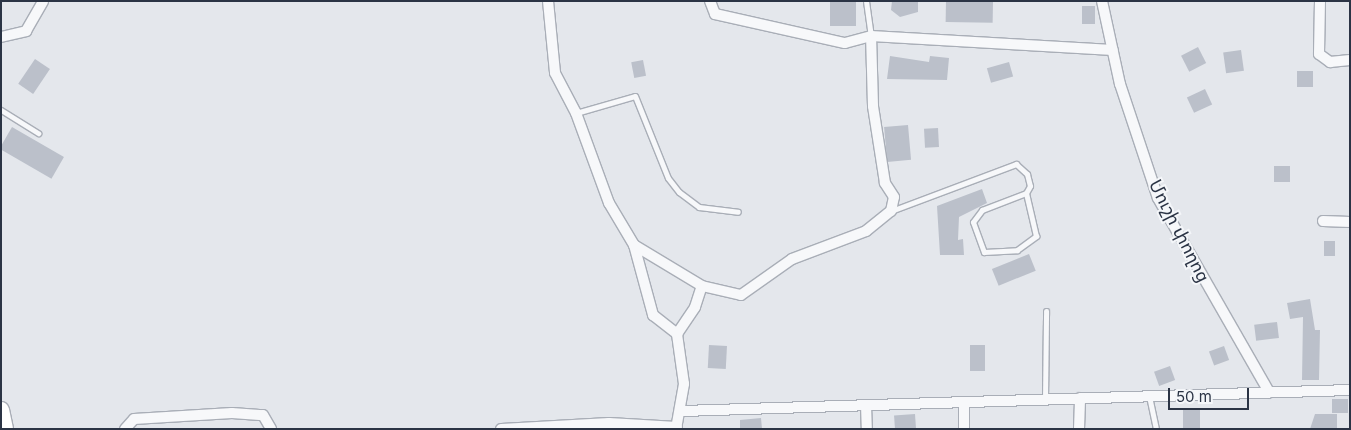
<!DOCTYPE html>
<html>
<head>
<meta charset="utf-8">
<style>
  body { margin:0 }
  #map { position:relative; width:1351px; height:430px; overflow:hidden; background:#e4e7ec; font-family:Inter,"Noto Sans Armenian",sans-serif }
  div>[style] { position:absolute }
  .building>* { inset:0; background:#bbc0ca; transform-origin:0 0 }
  .roads { filter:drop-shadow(1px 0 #a9aeb7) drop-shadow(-1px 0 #a9aeb7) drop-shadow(0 1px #a9aeb7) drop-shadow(0 -1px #a9aeb7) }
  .service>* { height:5px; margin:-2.5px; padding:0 2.5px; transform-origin:2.5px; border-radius:2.5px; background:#f7f8fa }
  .minor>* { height:10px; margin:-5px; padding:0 5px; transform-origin:5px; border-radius:5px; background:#f7f8fa }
  .trunk>* { height:16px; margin:-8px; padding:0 8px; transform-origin:8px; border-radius:8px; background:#fff }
  span { translate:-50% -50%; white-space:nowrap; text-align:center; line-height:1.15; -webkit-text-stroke:4px #f4f6f9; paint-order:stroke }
  .street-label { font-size:18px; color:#2b3445 }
  .frame { position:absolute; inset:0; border:2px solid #2b3445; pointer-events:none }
  .scale { position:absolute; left:1168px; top:388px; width:81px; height:22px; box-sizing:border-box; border:2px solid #2b3445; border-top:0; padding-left:6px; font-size:15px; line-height:18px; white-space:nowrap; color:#2b3445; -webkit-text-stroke:4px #f4f6f9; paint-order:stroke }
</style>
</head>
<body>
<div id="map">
  <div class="building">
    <i style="left:830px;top:1px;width:26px;height:25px"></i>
    <i style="clip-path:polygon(892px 1px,918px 1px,918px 12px,900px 17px,891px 10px)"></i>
    <i style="left:946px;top:1px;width:47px;height:21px;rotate:1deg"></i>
    <i style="left:1082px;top:6px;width:13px;height:18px"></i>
    <i style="left:1198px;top:47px;width:18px;height:19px;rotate:63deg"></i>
    <i style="left:1241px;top:50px;width:21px;height:18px;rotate:82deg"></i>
    <i style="clip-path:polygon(890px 56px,929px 62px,930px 56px,949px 58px,947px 80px,887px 79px)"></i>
    <i style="left:35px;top:59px;width:18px;height:30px;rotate:34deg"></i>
    <i style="left:643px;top:60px;width:16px;height:12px;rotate:79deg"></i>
    <i style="left:1009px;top:62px;width:15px;height:23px;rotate:74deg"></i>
    <i style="left:1297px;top:71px;width:16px;height:16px"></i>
    <i style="left:1205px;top:89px;width:17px;height:20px;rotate:65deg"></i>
    <i style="left:908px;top:125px;width:35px;height:24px;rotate:85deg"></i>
    <i style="left:12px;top:127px;width:60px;height:25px;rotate:30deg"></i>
    <i style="left:938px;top:128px;width:19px;height:14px;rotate:87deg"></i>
    <i style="left:1274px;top:166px;width:16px;height:16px"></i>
    <i style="clip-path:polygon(982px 189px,987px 203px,959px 217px,958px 240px,963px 239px,964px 255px,940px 255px,937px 206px)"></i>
    <i style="left:1324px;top:241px;width:11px;height:15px"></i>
    <i style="left:1029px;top:254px;width:18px;height:40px;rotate:68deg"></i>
    <i style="clip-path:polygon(1310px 299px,1315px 330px,1320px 330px,1319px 380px,1302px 380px,1303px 317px,1290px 319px,1287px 303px)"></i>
    <i style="left:1277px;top:322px;width:16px;height:23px;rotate:83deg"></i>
    <i style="left:709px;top:345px;width:18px;height:23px;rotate:3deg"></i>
    <i style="left:970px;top:345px;width:15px;height:26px"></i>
    <i style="left:1224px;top:346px;width:15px;height:16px;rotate:70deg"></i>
    <i style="left:1170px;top:366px;width:15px;height:17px;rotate:70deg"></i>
    <i style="left:1332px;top:399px;width:16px;height:14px"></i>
    <i style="left:1183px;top:410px;width:17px;height:19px"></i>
    <i style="left:915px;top:414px;width:15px;height:21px;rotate:86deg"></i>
    <i style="clip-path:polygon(1315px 414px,1337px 414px,1337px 429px,1310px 429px)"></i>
    <i style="clip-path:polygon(761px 418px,762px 429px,740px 429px,740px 420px)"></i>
  </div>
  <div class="roads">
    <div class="service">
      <i style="left:866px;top:1px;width:35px;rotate:82deg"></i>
      <i style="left:1px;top:110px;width:44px;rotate:31.9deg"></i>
      <i style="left:576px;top:113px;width:61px;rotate:-16.1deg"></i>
      <i style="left:635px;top:96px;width:88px;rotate:68.1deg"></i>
      <i style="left:668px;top:178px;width:18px;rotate:52deg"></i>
      <i style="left:679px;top:192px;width:25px;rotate:37deg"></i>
      <i style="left:699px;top:207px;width:39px;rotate:7deg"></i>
      <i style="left:891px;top:211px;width:134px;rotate:-20.6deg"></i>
      <i style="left:1016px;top:164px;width:15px;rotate:42deg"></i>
      <i style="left:1027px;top:174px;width:12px;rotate:76deg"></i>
      <i style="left:1030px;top:186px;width:8px;rotate:120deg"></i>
      <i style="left:1026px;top:193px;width:47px;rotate:158.9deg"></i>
      <i style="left:982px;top:210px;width:15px;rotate:127deg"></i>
      <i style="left:973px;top:222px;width:32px;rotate:70deg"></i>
      <i style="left:984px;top:252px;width:33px;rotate:-3deg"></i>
      <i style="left:1017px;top:250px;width:24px;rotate:-36deg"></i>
      <i style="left:1036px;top:236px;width:44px;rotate:-103.1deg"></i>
      <i style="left:1149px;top:396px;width:34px;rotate:78deg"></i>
      <i style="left:1045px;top:399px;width:88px;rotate:-89.3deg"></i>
    </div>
    <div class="minor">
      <i style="left:548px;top:1px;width:72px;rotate:84.4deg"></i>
      <i style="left:555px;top:73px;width:45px;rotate:62.3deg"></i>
      <i style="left:576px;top:113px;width:96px;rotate:69.9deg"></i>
      <i style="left:609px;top:203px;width:49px;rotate:59.2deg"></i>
      <i style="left:634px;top:245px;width:79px;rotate:31.1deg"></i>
      <i style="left:710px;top:1px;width:14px;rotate:69deg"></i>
      <i style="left:715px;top:14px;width:133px;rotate:12.6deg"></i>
      <i style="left:845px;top:43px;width:27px;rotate:-15deg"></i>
      <i style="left:871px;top:36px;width:242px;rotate:3.3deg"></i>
      <i style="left:1102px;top:1px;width:85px;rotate:77.8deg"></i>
      <i style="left:1120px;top:84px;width:120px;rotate:71.6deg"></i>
      <i style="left:1158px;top:198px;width:224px;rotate:60.2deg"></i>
      <i style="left:1320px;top:1px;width:53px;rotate:91.1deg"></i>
      <i style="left:1319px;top:54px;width:14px;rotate:36deg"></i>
      <i style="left:1330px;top:62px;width:20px;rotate:-6deg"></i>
      <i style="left:1px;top:37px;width:26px;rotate:-13deg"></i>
      <i style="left:26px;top:31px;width:34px;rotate:-60deg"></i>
      <i style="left:1323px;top:221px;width:27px;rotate:2deg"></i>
      <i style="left:634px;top:245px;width:73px;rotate:74.8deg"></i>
      <i style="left:653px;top:315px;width:31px;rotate:38deg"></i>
      <i style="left:964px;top:402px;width:27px;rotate:90deg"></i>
      <i style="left:866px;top:405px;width:24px;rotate:88deg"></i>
      <i style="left:682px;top:411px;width:668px;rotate:-1.8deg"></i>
      <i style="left:125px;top:429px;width:13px;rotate:-48deg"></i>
      <i style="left:134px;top:419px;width:98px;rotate:-3.5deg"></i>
      <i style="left:232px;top:413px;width:31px;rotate:4deg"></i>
      <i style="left:263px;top:415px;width:16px;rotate:60deg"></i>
      <i style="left:501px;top:429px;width:108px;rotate:-3.2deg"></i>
      <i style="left:609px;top:423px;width:68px;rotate:3.4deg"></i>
      <i style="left:676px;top:429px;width:46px;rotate:-79.9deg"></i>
      <i style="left:684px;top:384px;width:50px;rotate:-98deg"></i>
      <i style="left:677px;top:334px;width:32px;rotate:-56deg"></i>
      <i style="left:695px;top:307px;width:22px;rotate:-72deg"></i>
      <i style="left:702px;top:286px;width:40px;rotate:13deg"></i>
      <i style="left:741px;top:295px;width:62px;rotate:-35.2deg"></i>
      <i style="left:792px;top:259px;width:79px;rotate:-20.7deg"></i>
      <i style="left:866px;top:231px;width:32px;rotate:-39deg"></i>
      <i style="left:891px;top:211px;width:14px;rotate:-78deg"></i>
      <i style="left:894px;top:197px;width:17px;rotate:-123deg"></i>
      <i style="left:885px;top:183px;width:78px;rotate:-98.9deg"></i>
      <i style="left:873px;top:106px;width:70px;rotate:-91.6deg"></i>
      <i style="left:1079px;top:429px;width:31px;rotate:-88deg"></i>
    </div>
    <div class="trunk">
      <i style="left:1px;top:410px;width:19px;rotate:78deg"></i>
    </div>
  </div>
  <div class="street-label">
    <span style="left:1179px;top:231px;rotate:63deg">Մուշի փողոց</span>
  </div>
  <div class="frame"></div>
  <div class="scale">50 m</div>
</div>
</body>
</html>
